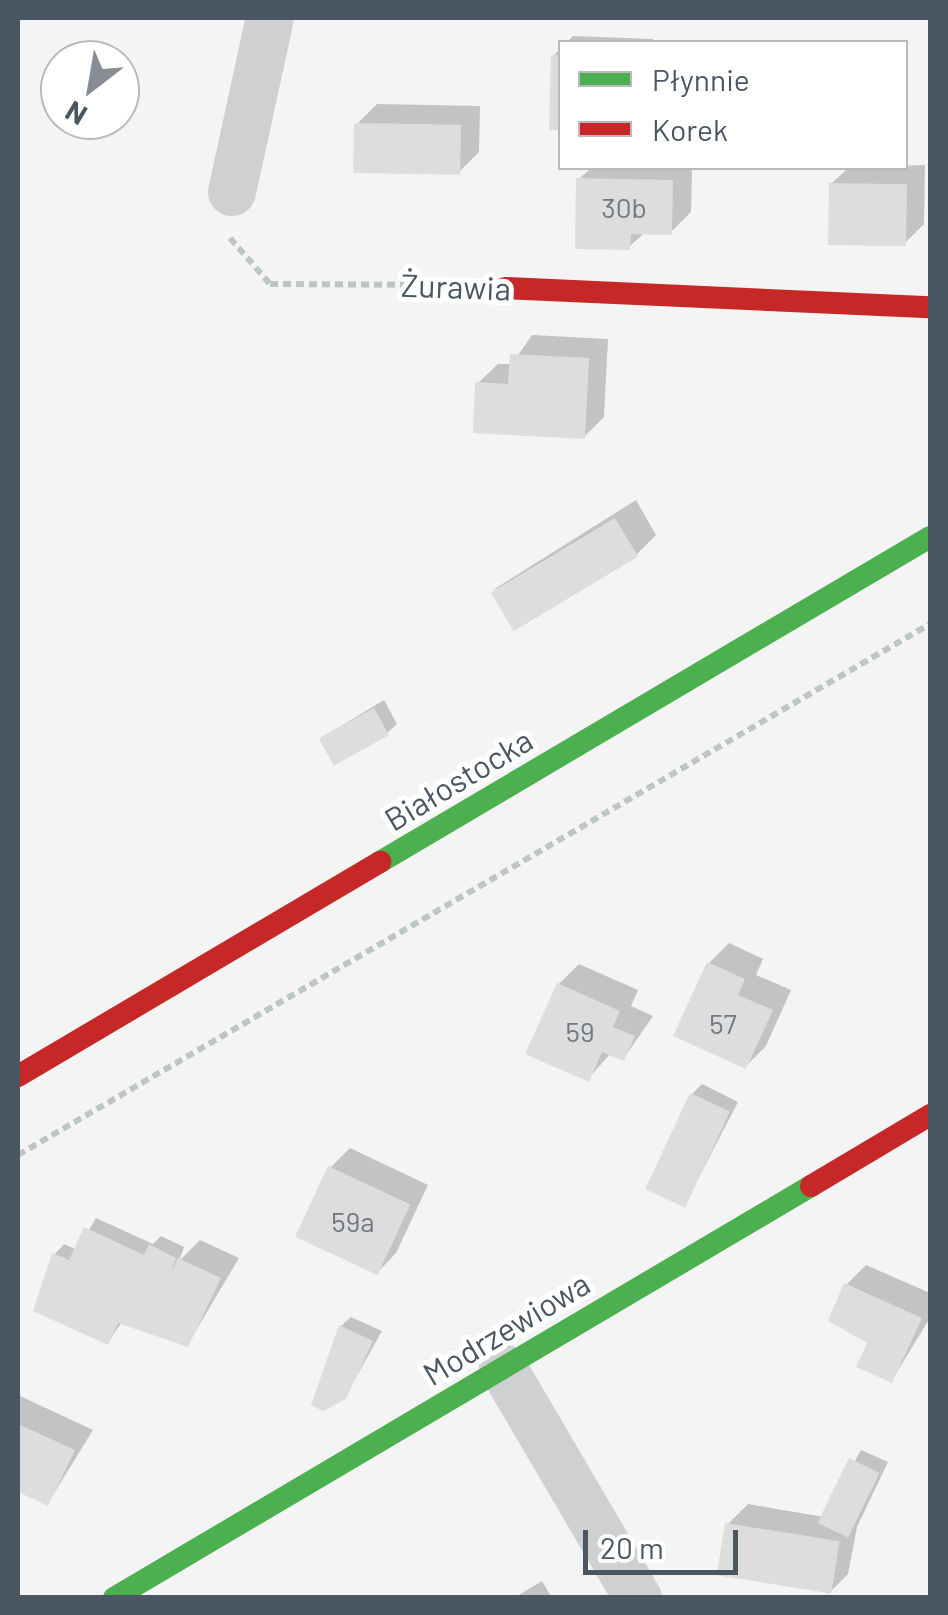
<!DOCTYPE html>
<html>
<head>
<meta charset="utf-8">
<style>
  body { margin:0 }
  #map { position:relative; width:948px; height:1615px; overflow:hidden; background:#f4f4f4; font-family:Barlow,sans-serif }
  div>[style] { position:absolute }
  .shadow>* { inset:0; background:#0003 }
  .building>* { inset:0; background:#ddddde; transform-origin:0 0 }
  .path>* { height:6px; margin-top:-3px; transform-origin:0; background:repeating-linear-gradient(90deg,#bcc7c4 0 8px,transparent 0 13px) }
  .street>* { height:48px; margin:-24px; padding:0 24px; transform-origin:24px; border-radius:24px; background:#ced0d2 }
  .fast>* { height:22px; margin:-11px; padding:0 11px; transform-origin:11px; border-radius:11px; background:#4caf50 }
  .jam>* { height:22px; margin:-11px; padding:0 11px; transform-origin:11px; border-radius:11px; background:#c62828 }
  span { translate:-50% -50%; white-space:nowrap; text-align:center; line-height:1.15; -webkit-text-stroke:10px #fff; paint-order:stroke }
  .number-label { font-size:28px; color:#707881 }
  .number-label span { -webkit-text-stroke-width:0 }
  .street-label { font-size:32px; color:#4a5661 }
  .frame { position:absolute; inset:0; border:20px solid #4a5661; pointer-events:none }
  .legend { position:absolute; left:558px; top:40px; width:350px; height:130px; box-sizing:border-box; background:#fff; border:2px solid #b7bbc0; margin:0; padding:12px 18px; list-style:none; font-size:30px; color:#4a5661 }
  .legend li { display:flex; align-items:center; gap:20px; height:50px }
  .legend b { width:50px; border:2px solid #b7bbc0 }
  .north { position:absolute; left:40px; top:40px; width:100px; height:100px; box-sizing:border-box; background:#fff; border:2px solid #b7bbc0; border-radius:50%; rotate:211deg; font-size:28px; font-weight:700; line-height:40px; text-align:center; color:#4a5661 }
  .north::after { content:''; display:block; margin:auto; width:35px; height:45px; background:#868d94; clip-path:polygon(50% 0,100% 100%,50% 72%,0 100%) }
  .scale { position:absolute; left:583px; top:1530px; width:155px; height:45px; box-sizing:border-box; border:5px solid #4a5661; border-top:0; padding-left:12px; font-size:30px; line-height:35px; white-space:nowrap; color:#4a5661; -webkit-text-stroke:8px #fff; paint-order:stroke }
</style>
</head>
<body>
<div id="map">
  <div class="shadow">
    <i style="clip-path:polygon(573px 36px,653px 39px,653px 42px,567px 42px)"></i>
    <i style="clip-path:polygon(560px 49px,560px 128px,551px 128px,553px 56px)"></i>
    <i style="clip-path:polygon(377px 104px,480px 106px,479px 152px,459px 172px,357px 124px)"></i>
    <i style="clip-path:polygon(925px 165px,924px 224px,904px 244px,831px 184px,848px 168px)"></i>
    <i style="clip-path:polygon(591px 168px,692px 168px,691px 212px,671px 232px,645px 232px,629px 247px,579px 179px)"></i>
    <i style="clip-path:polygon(532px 335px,608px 339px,604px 417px,584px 437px,478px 383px,498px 364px,512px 364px)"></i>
    <i style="clip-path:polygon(636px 500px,656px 535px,636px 555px,493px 590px)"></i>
    <i style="clip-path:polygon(384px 700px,397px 724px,387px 733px,321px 738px)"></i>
    <i style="clip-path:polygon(729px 943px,763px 959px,756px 975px,791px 990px,766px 1046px,746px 1066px,709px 963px)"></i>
    <i style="clip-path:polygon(579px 964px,638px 990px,631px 1006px,653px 1016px,624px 1058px,611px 1053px,588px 1079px,559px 984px)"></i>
    <i style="clip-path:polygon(702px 1084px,738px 1102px,684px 1206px,692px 1094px)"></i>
    <i style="clip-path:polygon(350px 1148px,428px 1185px,396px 1253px,377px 1273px,330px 1168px)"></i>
    <i style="clip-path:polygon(96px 1218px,153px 1244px,161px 1236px,184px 1247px,179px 1261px,200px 1240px,239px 1258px,188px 1344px,122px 1322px,108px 1342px,36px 1309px,55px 1254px,64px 1244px,77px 1250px)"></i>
    <i style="clip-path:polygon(866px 1265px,930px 1293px,930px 1318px,892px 1380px,846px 1285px)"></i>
    <i style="clip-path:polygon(351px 1317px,382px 1331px,345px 1397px,341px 1326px)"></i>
    <i style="clip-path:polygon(18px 1395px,93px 1430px,48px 1503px,18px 1489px)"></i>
    <i style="clip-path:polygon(861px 1450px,888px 1462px,857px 1527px,848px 1574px,828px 1594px,728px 1524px,748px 1504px,824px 1517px)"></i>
    <i style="clip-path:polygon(542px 1581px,552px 1598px,514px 1598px)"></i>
  </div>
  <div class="building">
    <i style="clip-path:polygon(551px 55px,560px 55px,560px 130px,549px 130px)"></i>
    <i style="left:354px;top:123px;width:107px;height:50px;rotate:1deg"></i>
    <i style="clip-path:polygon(576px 178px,673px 180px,672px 235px,631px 234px,630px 250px,575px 249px)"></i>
    <i style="left:829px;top:183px;width:78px;height:62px;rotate:1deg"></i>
    <i style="clip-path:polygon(510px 354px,589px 358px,585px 439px,473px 433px,475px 382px,508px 384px)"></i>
    <i style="left:615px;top:518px;width:45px;height:145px;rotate:59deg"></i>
    <i style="left:374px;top:708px;width:31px;height:63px;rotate:61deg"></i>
    <i style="clip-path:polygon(707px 962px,745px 979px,738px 995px,773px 1010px,746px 1069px,673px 1036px)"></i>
    <i style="clip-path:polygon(557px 983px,620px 1011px,613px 1027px,635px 1036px,624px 1061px,602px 1052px,589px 1082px,525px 1054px)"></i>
    <i style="left:690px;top:1093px;width:44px;height:106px;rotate:25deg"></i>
    <i style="left:328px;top:1166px;width:91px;height:78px;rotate:25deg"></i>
    <i style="clip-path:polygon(84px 1227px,144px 1255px,149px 1244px,176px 1258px,171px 1272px,178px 1258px,221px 1278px,188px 1347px,118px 1323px,108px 1345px,33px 1311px,52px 1253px,69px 1260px)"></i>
    <i style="clip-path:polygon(844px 1283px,922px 1318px,892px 1383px,856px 1367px,867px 1343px,828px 1321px)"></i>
    <i style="clip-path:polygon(339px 1325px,373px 1341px,346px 1399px,323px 1411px,311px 1405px)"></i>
    <i style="clip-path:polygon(18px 1424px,75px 1450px,48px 1506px,18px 1492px)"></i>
    <i style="left:849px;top:1458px;width:34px;height:72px;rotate:26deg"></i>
    <i style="left:725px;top:1523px;width:116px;height:53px;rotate:9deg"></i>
  </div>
  <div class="path">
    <i style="left:230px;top:238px;width:61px;rotate:49deg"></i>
    <i style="left:270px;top:284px;width:184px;rotate:0.3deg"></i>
    <i style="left:18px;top:1155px;width:1055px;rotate:-30.21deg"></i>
  </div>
  <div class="street">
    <i style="left:232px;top:192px;width:178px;rotate:-77.7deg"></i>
    <i style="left:503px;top:1368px;width:267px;rotate:59.6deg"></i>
  </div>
  <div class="fast">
    <i style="left:380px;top:862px;width:639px;rotate:-30.58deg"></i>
    <i style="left:114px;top:1598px;width:810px;rotate:-30.59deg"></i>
  </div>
  <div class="jam">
    <i style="left:505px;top:288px;width:425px;rotate:2.6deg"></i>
    <i style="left:18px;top:1076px;width:421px;rotate:-30.6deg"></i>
    <i style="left:811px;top:1186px;width:139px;rotate:-30.8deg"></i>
  </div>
  <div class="number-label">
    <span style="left:624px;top:207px">30b</span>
    <span style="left:723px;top:1023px">57</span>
    <span style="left:580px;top:1031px">59</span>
    <span style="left:353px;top:1221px">59a</span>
  </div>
  <div class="street-label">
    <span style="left:456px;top:286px;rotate:2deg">Żurawia</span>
    <span style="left:458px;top:779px;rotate:-31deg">Białostocka</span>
    <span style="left:506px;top:1328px;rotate:-31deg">Modrzewiowa</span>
  </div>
  <div class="frame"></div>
  <ul class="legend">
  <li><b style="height:12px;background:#4caf50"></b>Płynnie</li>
  <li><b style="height:12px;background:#c62828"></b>Korek</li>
  </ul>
  <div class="north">N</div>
  <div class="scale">20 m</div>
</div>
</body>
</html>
